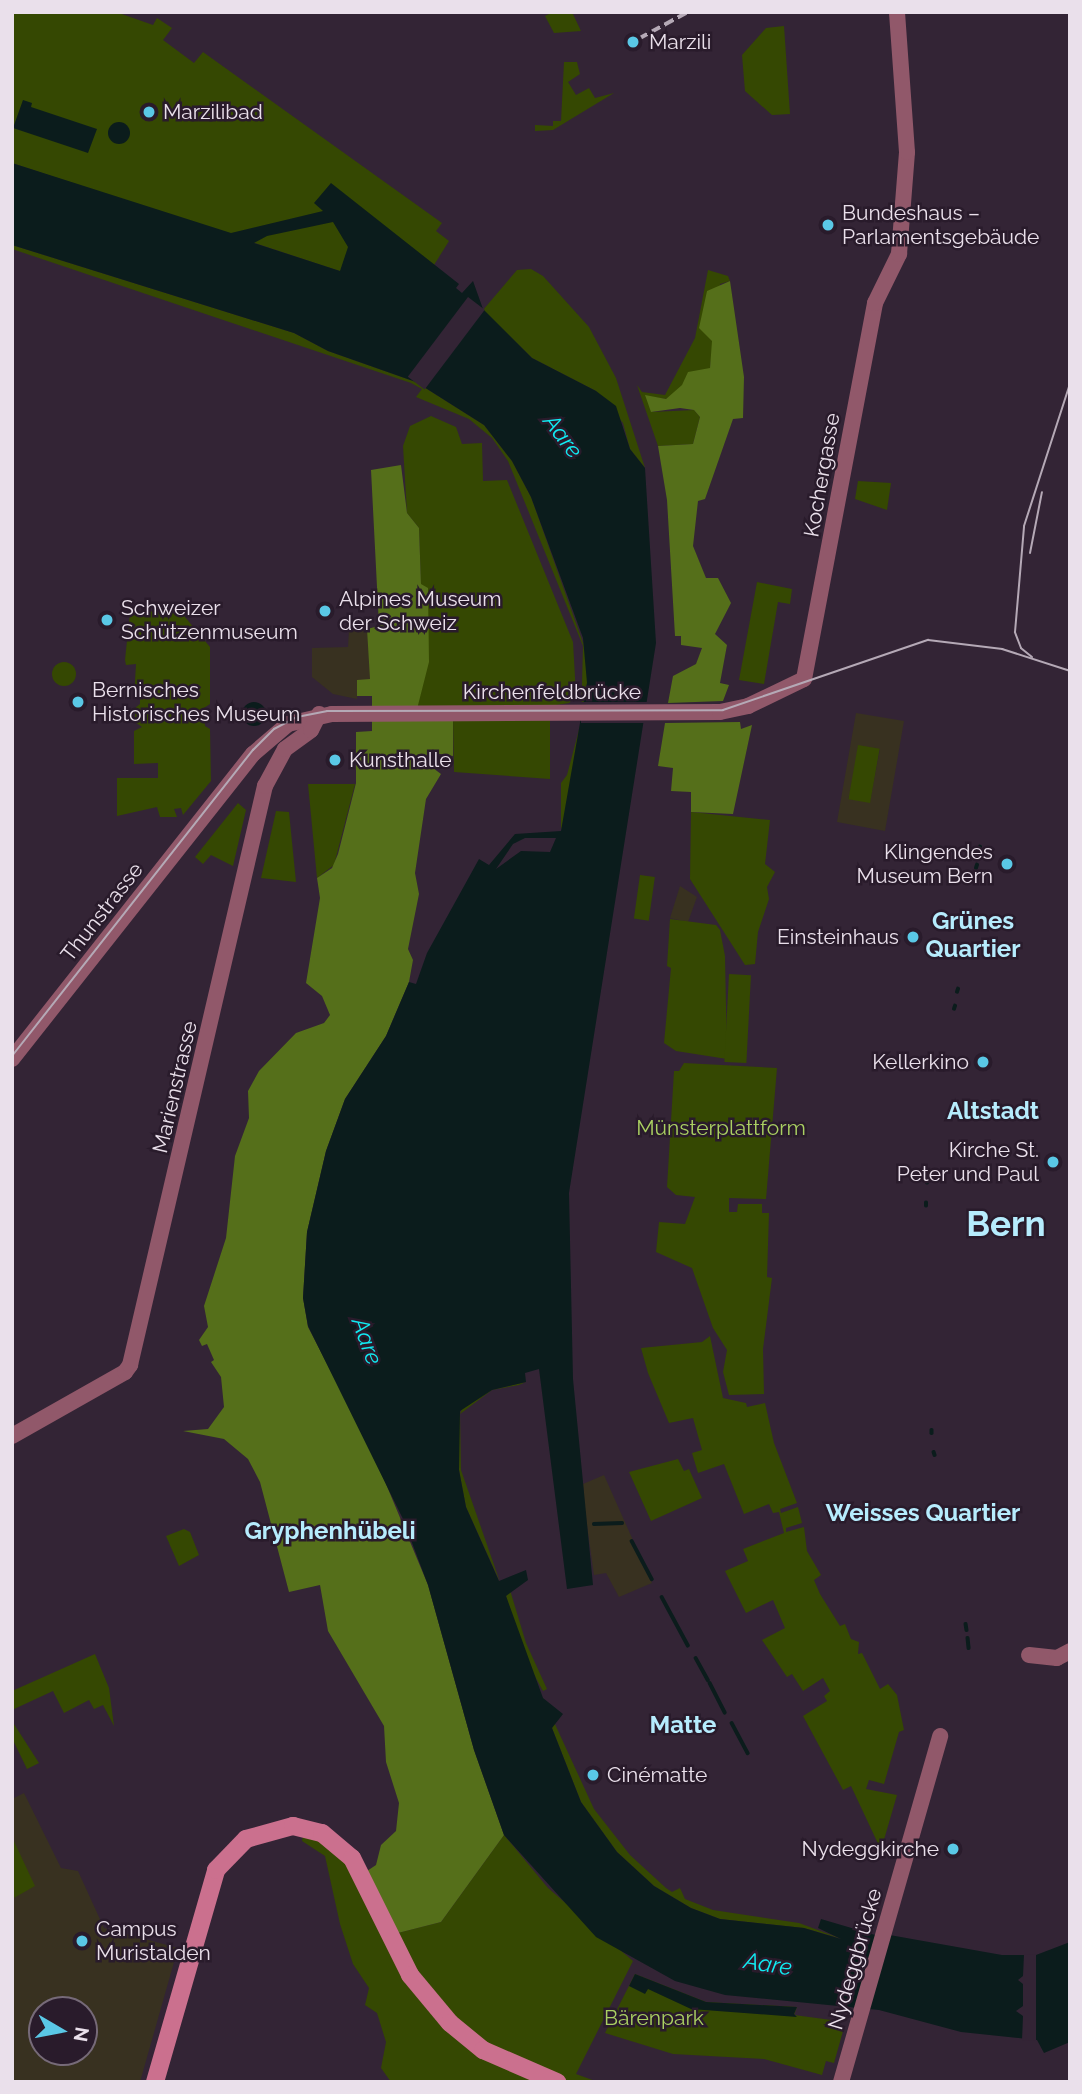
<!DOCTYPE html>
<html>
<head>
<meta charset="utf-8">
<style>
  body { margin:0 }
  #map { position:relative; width:1082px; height:2094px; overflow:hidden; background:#332435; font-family:Raleway,sans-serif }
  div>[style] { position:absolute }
  .education>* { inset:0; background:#383120 }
  .green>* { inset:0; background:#354802; transform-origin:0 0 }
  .round { border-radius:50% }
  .forest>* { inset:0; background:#556f1a }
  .water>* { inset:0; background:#0b1c1c }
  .pier>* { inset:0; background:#332435; transform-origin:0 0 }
  .stream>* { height:3.5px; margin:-1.75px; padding:0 1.75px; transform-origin:1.75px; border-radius:1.75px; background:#0b1c1c }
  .tertiary>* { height:16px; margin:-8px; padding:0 8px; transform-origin:8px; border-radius:8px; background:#91586a }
  .secondary>* { height:18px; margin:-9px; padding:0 9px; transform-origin:9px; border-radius:9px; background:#cb708e }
  .tram>* { height:2px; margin:-1px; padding:0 1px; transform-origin:1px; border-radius:1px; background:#b5a9b6 }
  .rail>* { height:3.5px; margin-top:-1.75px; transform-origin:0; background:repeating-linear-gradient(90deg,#b5a9b6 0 10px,transparent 0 15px) }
  .dots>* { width:19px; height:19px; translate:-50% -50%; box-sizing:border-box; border:4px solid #291b2b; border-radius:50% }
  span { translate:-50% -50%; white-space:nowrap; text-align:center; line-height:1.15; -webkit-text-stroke:5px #291b2b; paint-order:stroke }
  .poi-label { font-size:21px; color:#eae0eb }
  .left { translate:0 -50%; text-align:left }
  .right { translate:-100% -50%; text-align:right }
  .street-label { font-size:21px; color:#eae0eb }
  .park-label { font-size:21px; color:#aad062 }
  .water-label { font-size:23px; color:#11ebf2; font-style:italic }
  .quarter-label { font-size:24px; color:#b6ecfd; font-weight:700 }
  .town-label { font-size:35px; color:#b6ecfd; font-weight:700 }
  .frame { position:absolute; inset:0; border:14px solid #eae0eb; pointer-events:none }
  .north { position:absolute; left:28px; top:1996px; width:70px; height:70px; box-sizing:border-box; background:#291b2b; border:2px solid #766a78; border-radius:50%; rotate:100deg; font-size:19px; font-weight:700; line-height:28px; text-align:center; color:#eae0eb }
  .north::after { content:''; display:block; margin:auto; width:24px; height:32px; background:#5ac8e6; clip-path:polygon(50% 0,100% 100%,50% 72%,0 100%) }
</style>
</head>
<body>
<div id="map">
  <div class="education">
    <i style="clip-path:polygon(349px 630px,370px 631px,370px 680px,357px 680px,357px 699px,333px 694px,312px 677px,312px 648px,348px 647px)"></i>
    <i style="clip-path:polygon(evenodd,856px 713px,904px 721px,885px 831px,837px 822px,856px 713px,880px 749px,870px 802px,848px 798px,880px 749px)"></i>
    <i style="clip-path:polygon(680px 886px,697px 897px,688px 922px,670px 918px)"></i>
    <i style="clip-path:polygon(604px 1475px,652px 1583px,619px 1597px,606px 1573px,594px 1575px,585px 1511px,583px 1484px)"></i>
    <i style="clip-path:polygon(evenodd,24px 1793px,61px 1868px,78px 1871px,104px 1928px,178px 1948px,140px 2082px,12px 2082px,12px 1799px,24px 1793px,42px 2010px,84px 2010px,84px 2052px,42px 2052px,42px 2010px)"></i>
  </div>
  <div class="green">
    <i style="clip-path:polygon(12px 12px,116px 12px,153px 25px,157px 18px,172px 28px,163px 40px,194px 63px,203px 52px,442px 223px,436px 231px,449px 241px,434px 265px,388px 287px,12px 163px)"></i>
    <i style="clip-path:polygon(553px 12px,572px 12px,581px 31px,554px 33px,545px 16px)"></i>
    <i style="clip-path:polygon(784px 26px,790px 114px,772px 115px,745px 91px,742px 55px,766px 28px)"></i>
    <i style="clip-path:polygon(564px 62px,577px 62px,580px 74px,568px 82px,576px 95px,589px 88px,595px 98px,614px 93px,553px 130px,535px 131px,535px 125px,553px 126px,553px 121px,561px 121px)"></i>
    <i style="clip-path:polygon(12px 245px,294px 333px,328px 351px,416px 382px,484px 425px,512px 461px,531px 497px,587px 654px,587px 683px,576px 763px,561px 831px,561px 783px,567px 775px,581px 722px,583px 646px,508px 461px,492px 438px,469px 419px,416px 397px,422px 389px,411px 383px,12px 249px)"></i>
    <i style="clip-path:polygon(517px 270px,531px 269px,543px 276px,589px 327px,616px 378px,645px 468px,630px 449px,623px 423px,596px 391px,532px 358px,483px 310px)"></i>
    <i style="clip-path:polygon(708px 270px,728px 276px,730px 281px,720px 284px,710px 368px,666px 399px,646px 396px,652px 412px,694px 410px,700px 417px,693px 444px,658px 446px,637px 385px,642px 392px,665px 395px,695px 338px)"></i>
    <i style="clip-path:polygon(431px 416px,456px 427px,462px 444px,482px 443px,483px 481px,507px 480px,573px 642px,576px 695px,569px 703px,550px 706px,550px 779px,454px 772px,453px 718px,415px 718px,421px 584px,419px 528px,407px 513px,403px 446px,410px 426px)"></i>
    <i style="clip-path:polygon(858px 481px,891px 483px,887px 510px,855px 499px)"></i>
    <i style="clip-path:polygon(757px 582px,792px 589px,790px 604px,778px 602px,764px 684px,739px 680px)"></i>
    <i style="clip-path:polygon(180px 611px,210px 647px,210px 704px,204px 708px,205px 726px,210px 729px,211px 781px,183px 815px,181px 808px,174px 809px,177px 817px,160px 817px,157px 807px,117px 816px,117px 778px,158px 778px,158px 763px,134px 764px,134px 731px,142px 727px,135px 722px,135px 708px,140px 704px,140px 699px,134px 698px,136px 664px,126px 665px,125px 660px,130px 612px)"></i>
    <i class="round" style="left:52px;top:662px;width:24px;height:24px"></i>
    <i style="left:858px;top:745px;width:22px;height:55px;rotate:10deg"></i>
    <i style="clip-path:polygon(308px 784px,355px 784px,334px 865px,317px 878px)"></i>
    <i style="clip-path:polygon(238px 803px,246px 810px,233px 866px,211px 855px,203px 864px,195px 857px)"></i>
    <i style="clip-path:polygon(276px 811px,289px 812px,296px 882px,261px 878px)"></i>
    <i style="clip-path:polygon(691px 812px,770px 820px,765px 864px,775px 872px,767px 887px,769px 899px,758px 932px,755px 964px,745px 965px,690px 879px)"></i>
    <i style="left:640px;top:875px;width:15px;height:44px;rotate:8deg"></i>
    <i style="clip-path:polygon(670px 919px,716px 925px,720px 930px,725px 956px,727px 1059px,676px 1051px,664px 1043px,671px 968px,667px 966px)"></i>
    <i style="left:729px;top:974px;width:22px;height:88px;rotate:3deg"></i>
    <i style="clip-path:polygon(684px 1063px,777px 1068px,766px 1199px,729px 1198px,729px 1212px,737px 1212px,738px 1204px,762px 1204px,762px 1213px,769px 1213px,767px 1277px,772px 1278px,763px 1349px,764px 1394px,729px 1395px,723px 1372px,727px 1350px,713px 1328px,692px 1268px,656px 1252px,659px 1222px,685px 1224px,695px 1197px,676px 1195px,667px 1187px,674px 1071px,679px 1071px)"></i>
    <i style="clip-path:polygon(710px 1336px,723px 1398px,746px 1403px,747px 1407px,765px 1403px,774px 1443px,797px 1503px,780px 1509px,781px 1513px,798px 1507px,802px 1523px,786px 1528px,786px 1532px,804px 1527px,807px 1551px,821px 1575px,814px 1580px,820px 1594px,840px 1626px,845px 1624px,851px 1639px,859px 1642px,858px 1654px,862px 1653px,880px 1689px,888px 1684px,897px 1695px,904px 1730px,899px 1732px,884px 1784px,869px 1780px,866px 1789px,897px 1795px,881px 1850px,851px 1786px,843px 1790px,803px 1716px,827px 1701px,824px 1696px,830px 1691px,823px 1678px,803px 1691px,792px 1674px,787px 1677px,762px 1640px,785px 1628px,773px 1600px,746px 1613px,725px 1571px,748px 1561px,743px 1549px,784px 1533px,779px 1512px,773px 1513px,769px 1504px,744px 1514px,724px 1464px,698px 1473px,692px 1453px,702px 1450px,693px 1418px,669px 1423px,648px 1373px,641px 1348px,702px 1342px)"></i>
    <i style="clip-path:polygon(526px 1382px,519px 1385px,492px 1390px,460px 1414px,461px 1470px,500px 1582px,466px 1507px,459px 1470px,458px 1419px,462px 1409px,491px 1390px)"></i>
    <i style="clip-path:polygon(678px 1459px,684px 1471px,689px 1469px,702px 1498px,651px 1521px,629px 1472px)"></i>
    <i style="clip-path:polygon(184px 1529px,190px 1532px,199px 1555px,179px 1566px,166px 1536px)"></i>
    <i style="clip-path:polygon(510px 1590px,526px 1643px,547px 1689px,543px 1691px,525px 1658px,506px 1596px)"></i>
    <i style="clip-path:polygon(95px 1654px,109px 1688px,114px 1726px,103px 1705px,94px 1709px,89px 1700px,64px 1713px,53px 1691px,12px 1710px,12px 1691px)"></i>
    <i style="clip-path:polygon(12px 1721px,39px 1763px,27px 1769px,12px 1738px)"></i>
    <i style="clip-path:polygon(554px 1722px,594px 1809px,630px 1855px,666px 1888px,672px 1892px,680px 1888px,685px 1899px,713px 1910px,799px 1923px,842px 1939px,804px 1928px,720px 1919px,691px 1908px,654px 1886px,617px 1852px,581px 1802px,552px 1728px)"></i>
    <i style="clip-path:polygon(504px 1835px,548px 1888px,633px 1961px,576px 2074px,598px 2082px,391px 2082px,381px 2068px,386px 2042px,377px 2013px,365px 2005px,369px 1988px,353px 1964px,340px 1924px,325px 1856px,302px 1841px,303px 1836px,319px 1841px,344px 1862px,390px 1935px,441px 1922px)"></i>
    <i style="clip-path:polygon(12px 1837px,35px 1886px,12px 1899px)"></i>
    <i style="clip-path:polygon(635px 1974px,706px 2002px,797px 2007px,794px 2015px,839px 2021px,837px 2029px,843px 2031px,834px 2063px,826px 2061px,822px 2075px,764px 2059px,673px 2054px,605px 2033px)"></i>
  </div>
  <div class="forest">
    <i style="clip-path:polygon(730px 281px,744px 377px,743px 418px,733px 419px,705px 499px,698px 501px,693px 546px,706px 578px,718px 578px,731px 603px,715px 634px,727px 645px,720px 683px,729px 685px,723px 701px,668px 703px,673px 676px,696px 664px,702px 648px,681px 645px,681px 636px,675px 636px,667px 500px,658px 446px,693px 444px,700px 417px,694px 410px,680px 408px,651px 412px,645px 395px,666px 399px,682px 385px,688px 372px,710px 368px,712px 341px,699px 328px,707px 291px)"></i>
    <i style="clip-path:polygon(401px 465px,407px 513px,419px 528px,421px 584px,428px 588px,429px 662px,415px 717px,453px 718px,453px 756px,434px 753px,433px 768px,441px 774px,426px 799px,415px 873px,419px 894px,408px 949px,413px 960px,409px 982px,386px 1036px,345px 1099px,326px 1151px,307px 1232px,303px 1298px,308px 1327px,374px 1455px,428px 1585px,474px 1750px,504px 1835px,441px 1922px,390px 1935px,361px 1875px,376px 1865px,381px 1845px,396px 1831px,399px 1803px,386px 1762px,384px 1726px,328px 1631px,320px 1585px,289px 1592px,260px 1482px,248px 1459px,224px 1439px,183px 1431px,208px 1429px,224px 1407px,221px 1377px,211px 1362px,214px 1360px,207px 1344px,202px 1346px,199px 1340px,208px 1327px,204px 1306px,226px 1238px,235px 1156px,249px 1118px,248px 1091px,259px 1071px,296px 1033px,324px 1023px,330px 1015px,322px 996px,306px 983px,320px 898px,317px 878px,332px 868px,338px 854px,356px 783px,356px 732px,372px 731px,372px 696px,357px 696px,357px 680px,370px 679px,367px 629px,379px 626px,371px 470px)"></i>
    <i style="clip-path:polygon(740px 722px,741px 729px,752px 725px,733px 814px,691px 812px,691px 792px,671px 791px,673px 768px,658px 766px,665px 723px)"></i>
  </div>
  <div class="water">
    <i style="clip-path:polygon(23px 100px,32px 103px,31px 107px,97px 129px,88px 153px,13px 128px)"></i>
    <i class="round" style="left:108px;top:122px;width:22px;height:22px"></i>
    <i style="clip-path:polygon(evenodd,12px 163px,231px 233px,323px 211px,314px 203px,331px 183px,459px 284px,456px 288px,462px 293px,473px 281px,483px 309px,532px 358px,596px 391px,616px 406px,630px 449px,645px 468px,656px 643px,569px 1193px,573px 1379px,593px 1585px,567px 1589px,539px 1369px,525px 1373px,526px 1382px,492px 1390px,460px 1411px,459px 1470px,466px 1507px,499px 1581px,526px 1570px,528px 1580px,506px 1596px,543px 1698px,563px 1714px,552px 1728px,581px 1802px,617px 1852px,654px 1886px,691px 1908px,720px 1919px,804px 1928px,841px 1939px,818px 1928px,821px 1919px,882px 1937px,884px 1934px,1002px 1955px,1036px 1955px,1070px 1942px,1070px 2042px,1044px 2053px,1037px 2040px,961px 2032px,879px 2010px,725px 1995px,675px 1981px,596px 1937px,504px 1835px,474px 1750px,428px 1585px,403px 1519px,308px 1326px,303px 1298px,307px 1232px,326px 1151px,345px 1099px,386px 1036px,409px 982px,416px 984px,427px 953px,479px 859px,489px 865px,515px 834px,561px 831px,587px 683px,583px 638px,531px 497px,512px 461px,484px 425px,416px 382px,328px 351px,294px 333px,12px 245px,12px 163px,333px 222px,348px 247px,340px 271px,254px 243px,267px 236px,333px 222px,12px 163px,525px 838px,556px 838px,550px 852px,521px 851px,496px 869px,513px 844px,525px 838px)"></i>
    <i class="round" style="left:242px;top:702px;width:24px;height:24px"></i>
    <i style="clip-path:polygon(635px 1974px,706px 2002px,797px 2007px,794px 2014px,797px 2017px,691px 2009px,648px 1989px,645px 1994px,629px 1986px)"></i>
  </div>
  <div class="pier">
    <i style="left:468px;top:297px;width:21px;height:100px;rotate:37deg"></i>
    <i style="left:581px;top:702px;width:72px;height:21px"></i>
    <i style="clip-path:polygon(1024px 1954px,1036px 1955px,1036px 2041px,1022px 2040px,1023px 2016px,1016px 2011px,1023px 2006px,1023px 1984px,1018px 1980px,1023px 1976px)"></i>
  </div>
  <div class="stream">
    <i style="left:979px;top:850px;width:3px;rotate:-72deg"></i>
    <i style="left:976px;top:868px;width:3px;rotate:-72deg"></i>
    <i style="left:957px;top:992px;width:3px;rotate:-72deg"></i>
    <i style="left:954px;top:1009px;width:3px;rotate:-72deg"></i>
    <i style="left:927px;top:1183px;width:3px;rotate:-90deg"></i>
    <i style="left:926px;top:1206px;width:3px;rotate:-90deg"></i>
    <i style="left:932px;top:1430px;width:3px;rotate:90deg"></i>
    <i style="left:934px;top:1452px;width:3px;rotate:72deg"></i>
    <i style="left:594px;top:1524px;width:28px;rotate:-2deg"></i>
    <i style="left:632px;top:1541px;width:43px;rotate:62.2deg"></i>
    <i style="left:662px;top:1597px;width:55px;rotate:61.6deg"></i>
    <i style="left:966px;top:1624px;width:6px;rotate:81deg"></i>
    <i style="left:968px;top:1638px;width:10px;rotate:84deg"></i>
    <i style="left:696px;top:1658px;width:25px;rotate:61deg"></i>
    <i style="left:710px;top:1683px;width:33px;rotate:63deg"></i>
    <i style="left:732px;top:1723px;width:34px;rotate:62deg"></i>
  </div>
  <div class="tertiary">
    <i style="left:12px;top:1059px;width:389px;rotate:-51.7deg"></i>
    <i style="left:253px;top:754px;width:46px;rotate:-40.6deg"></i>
    <i style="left:288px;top:724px;width:45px;rotate:-12.8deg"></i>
    <i style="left:332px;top:714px;width:388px;rotate:-0.3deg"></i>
    <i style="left:720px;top:712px;width:29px;rotate:-12deg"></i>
    <i style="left:748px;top:706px;width:62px;rotate:-25.7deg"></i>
    <i style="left:804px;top:679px;width:383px;rotate:-79.3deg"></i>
    <i style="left:875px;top:303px;width:55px;rotate:-63.9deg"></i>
    <i style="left:899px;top:254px;width:102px;rotate:-85.5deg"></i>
    <i style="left:907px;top:152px;width:140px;rotate:-94.1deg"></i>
    <i style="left:12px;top:1436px;width:130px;rotate:-29.5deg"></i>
    <i style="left:125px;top:1372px;width:9px;rotate:-54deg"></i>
    <i style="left:130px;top:1365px;width:595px;rotate:-76.88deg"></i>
    <i style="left:265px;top:786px;width:42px;rotate:-61.6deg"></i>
    <i style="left:285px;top:749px;width:32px;rotate:-36deg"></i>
    <i style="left:311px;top:730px;width:18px;rotate:-63deg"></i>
    <i style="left:1029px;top:1655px;width:28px;rotate:6deg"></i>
    <i style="left:1057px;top:1658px;width:15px;rotate:-28deg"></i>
    <i style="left:841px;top:2082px;width:360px;rotate:-74deg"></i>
  </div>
  <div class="secondary">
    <i style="left:155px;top:2082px;width:221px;rotate:-73.9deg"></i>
    <i style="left:216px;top:1870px;width:43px;rotate:-45.9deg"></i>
    <i style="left:246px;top:1839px;width:49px;rotate:-15.5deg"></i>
    <i style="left:293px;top:1826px;width:30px;rotate:14deg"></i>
    <i style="left:322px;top:1833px;width:39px;rotate:40deg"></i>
    <i style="left:352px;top:1858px;width:131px;rotate:63.6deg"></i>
    <i style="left:410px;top:1975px;width:62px;rotate:50.2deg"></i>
    <i style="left:450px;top:2023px;width:43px;rotate:39.3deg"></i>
    <i style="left:483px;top:2050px;width:81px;rotate:23.4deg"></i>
  </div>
  <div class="tram">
    <i style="left:1030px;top:553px;width:62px;rotate:-78.9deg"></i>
    <i style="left:1032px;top:657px;width:14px;rotate:-141deg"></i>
    <i style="left:1021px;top:648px;width:17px;rotate:-111deg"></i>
    <i style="left:1015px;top:632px;width:106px;rotate:-85.1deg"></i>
    <i style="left:1024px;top:526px;width:149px;rotate:-72.1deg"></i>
    <i style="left:12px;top:1056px;width:390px;rotate:-51.8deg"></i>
    <i style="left:253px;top:750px;width:30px;rotate:-45deg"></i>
    <i style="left:274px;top:729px;width:26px;rotate:-28deg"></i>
    <i style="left:297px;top:717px;width:31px;rotate:-11deg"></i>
    <i style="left:327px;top:711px;width:396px;rotate:-0.1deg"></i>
    <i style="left:723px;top:710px;width:217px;rotate:-18.9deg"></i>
    <i style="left:928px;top:640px;width:75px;rotate:6.9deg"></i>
    <i style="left:1002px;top:649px;width:71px;rotate:17.9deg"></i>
  </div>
  <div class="rail">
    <i style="left:638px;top:39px;width:57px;rotate:-28.4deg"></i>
  </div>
  <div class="dots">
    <i style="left:633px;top:42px;background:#5ac8e6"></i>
    <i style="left:149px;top:112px;background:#5ac8e6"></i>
    <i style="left:828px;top:225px;background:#5ac8e6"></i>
    <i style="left:325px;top:611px;background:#5ac8e6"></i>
    <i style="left:107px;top:620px;background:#5ac8e6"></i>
    <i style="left:78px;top:702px;background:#5ac8e6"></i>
    <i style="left:335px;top:760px;background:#5ac8e6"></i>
    <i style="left:1007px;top:864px;background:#5ac8e6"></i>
    <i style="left:913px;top:937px;background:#5ac8e6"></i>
    <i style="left:983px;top:1062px;background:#5ac8e6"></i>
    <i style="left:1053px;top:1162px;background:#5ac8e6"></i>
    <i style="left:593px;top:1775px;background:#5ac8e6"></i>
    <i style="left:953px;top:1849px;background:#5ac8e6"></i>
    <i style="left:82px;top:1941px;background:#5ac8e6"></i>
  </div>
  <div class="poi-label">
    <span class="left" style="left:649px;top:42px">Marzili</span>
    <span class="left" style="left:163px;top:112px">Marzilibad</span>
    <span class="left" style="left:842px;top:225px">Bundeshaus –<br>Parlamentsgebäude</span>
    <span class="left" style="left:339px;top:611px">Alpines Museum<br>der Schweiz</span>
    <span class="left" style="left:121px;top:620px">Schweizer<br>Schützenmuseum</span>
    <span class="left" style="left:92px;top:702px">Bernisches<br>Historisches Museum</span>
    <span class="left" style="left:349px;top:760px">Kunsthalle</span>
    <span class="right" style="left:993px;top:864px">Klingendes<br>Museum Bern</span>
    <span class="right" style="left:899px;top:937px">Einsteinhaus</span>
    <span class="right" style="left:969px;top:1062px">Kellerkino</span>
    <span class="right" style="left:1039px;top:1162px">Kirche St.<br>Peter und Paul</span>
    <span class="left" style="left:607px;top:1775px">Cinématte</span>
    <span class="right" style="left:939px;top:1849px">Nydeggkirche</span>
    <span class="left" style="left:96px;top:1941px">Campus<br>Muristalden</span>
  </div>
  <div class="street-label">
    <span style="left:822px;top:475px;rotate:-80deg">Kochergasse</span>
    <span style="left:552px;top:692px">Kirchenfeldbrücke</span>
    <span style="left:102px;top:912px;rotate:-52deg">Thunstrasse</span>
    <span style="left:175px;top:1087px;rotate:-77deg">Marienstrasse</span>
    <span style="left:855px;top:1959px;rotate:-74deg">Nydeggbrücke</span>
  </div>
  <div class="park-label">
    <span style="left:721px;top:1128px">Münsterplattform</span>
    <span style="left:654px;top:2018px">Bärenpark</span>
  </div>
  <div class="water-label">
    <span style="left:563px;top:436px;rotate:53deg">Aare</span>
    <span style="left:367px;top:1341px;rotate:70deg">Aare</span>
    <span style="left:768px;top:1964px;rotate:9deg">Aare</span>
  </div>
  <div class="quarter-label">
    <span style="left:973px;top:935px">Grünes<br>Quartier</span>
    <span style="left:993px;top:1111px">Altstadt</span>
    <span style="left:923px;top:1513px">Weisses Quartier</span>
    <span style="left:330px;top:1531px">Gryphenhübeli</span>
    <span style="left:683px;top:1725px">Matte</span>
  </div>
  <div class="town-label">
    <span style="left:1006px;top:1224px">Bern</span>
  </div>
  <div class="frame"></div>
  <div class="north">N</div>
</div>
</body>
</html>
